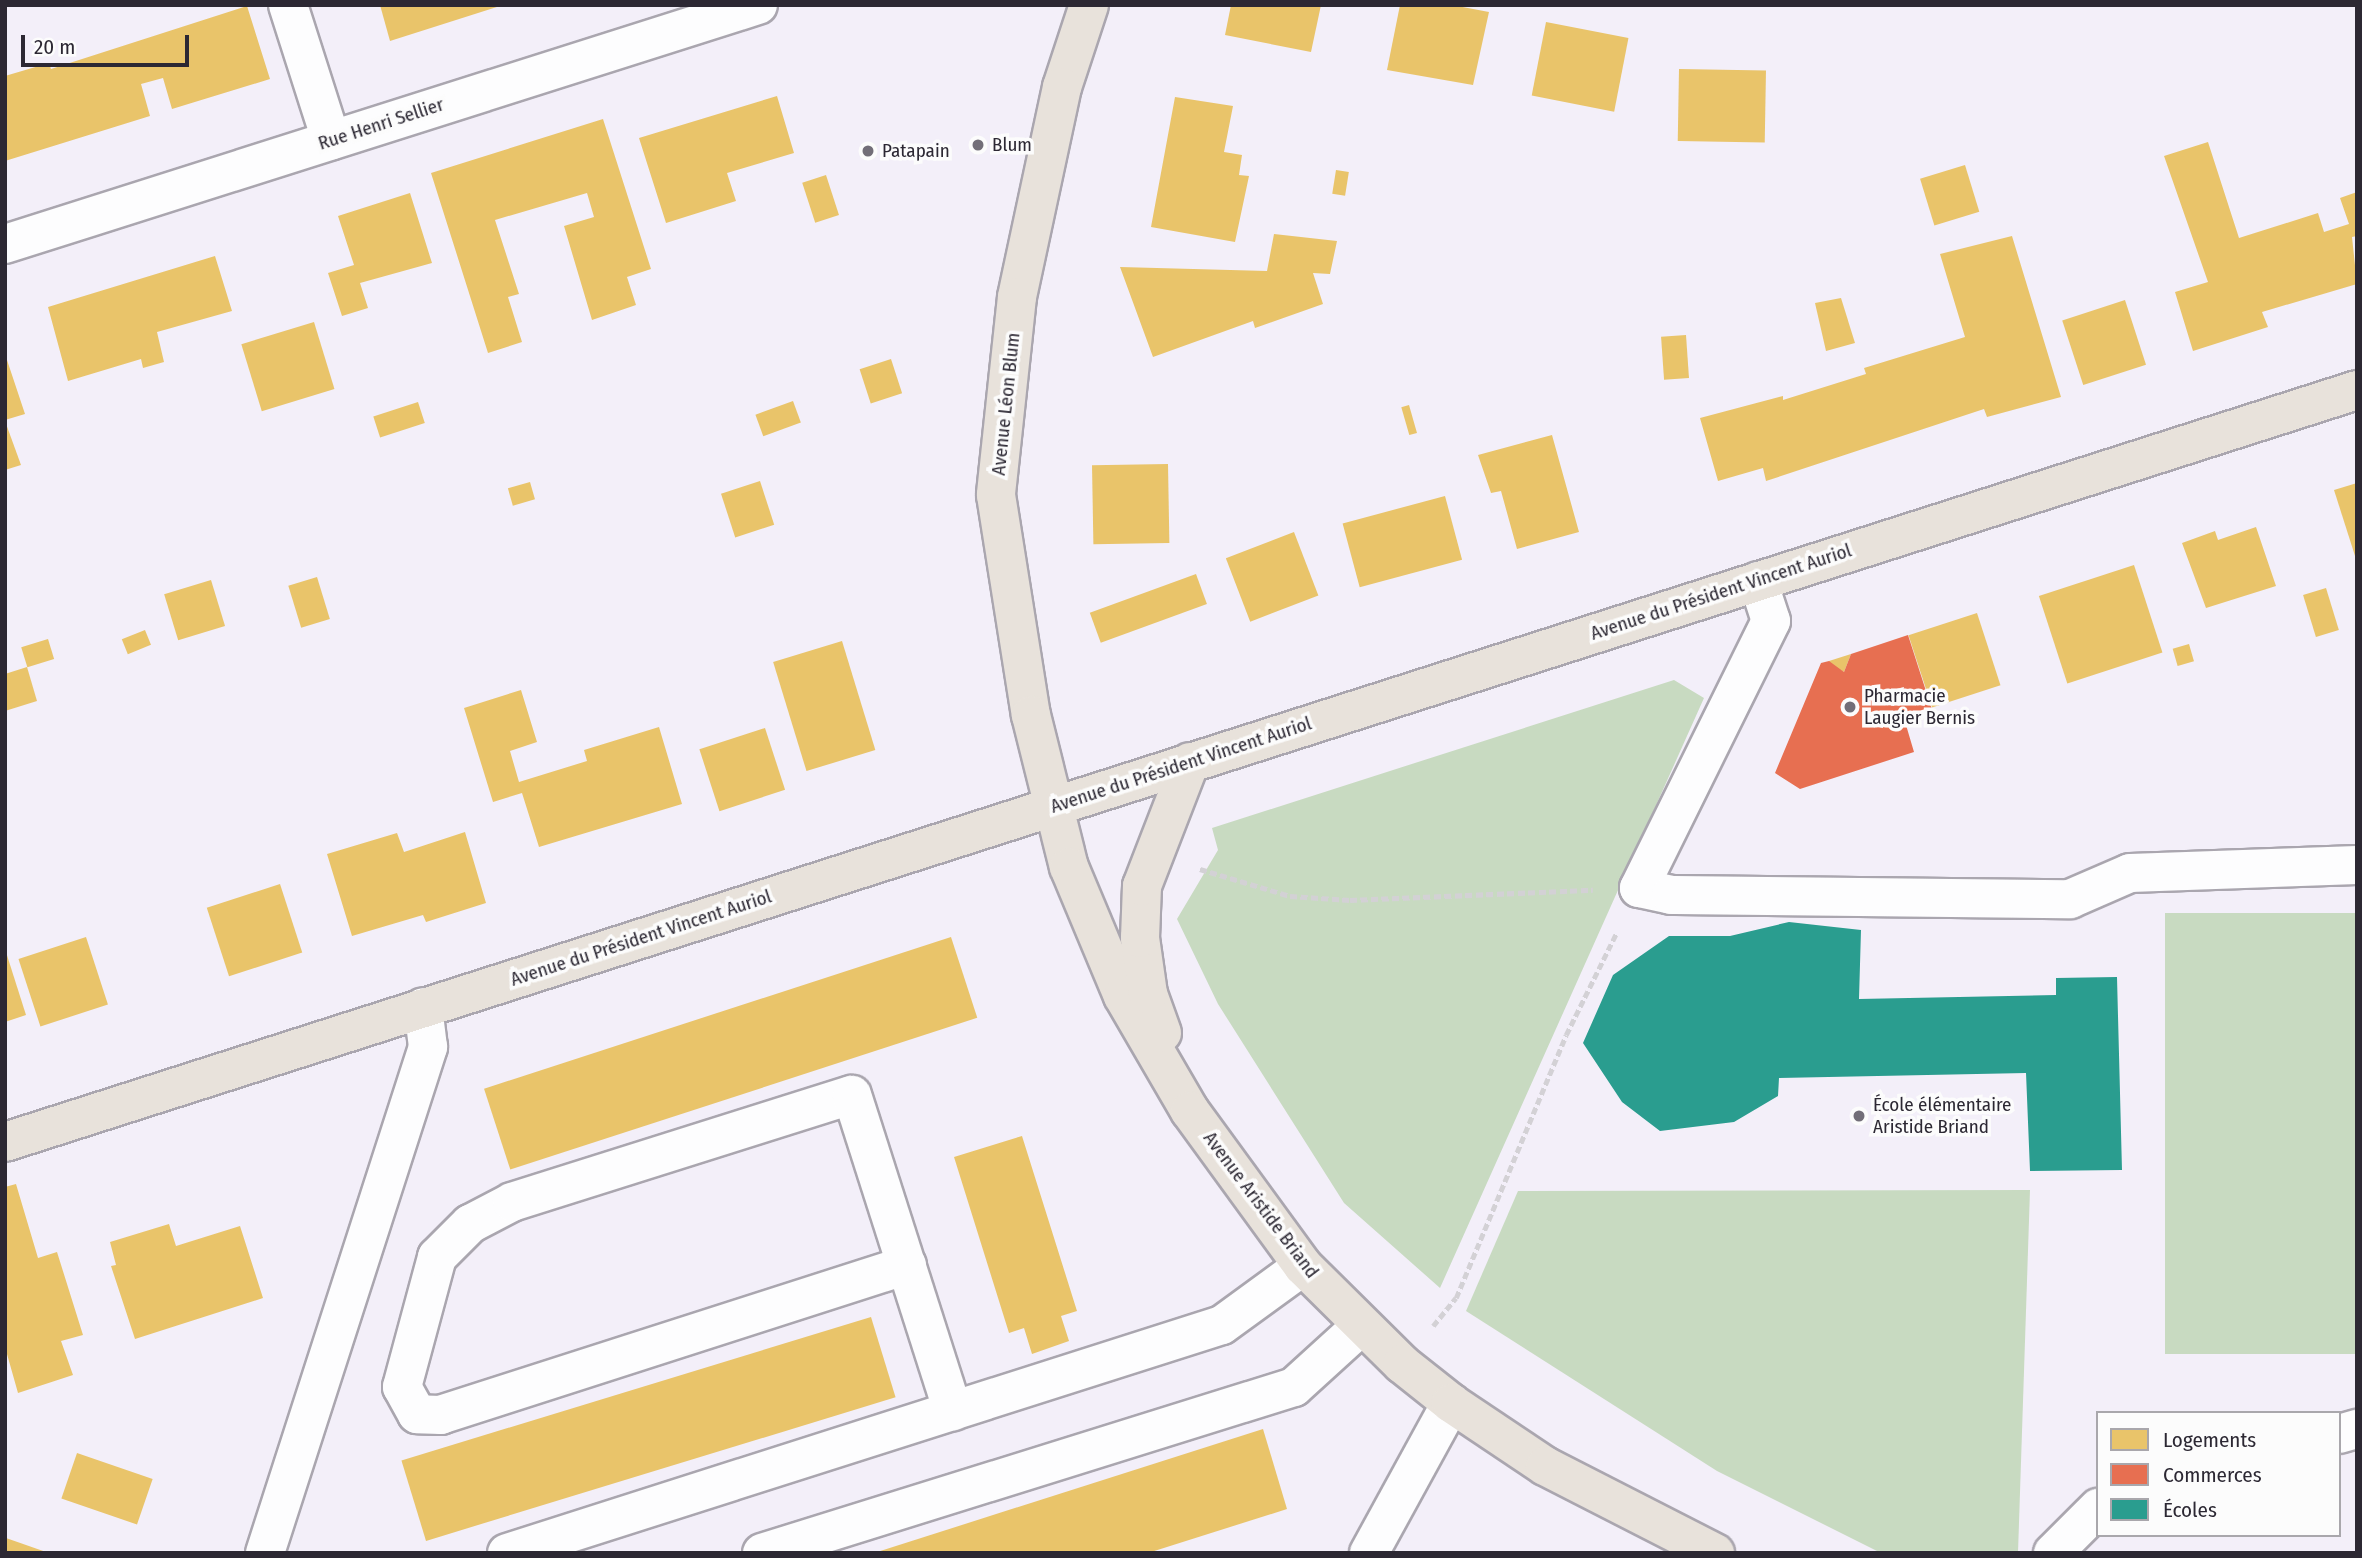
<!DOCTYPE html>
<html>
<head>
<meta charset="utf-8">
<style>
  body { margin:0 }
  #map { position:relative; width:2362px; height:1558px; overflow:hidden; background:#f3eff9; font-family:"Fira Sans Condensed",sans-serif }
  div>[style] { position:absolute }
  .green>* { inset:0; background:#c8dac1; transform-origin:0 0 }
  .homes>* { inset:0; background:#e9c46a; transform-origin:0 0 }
  .shops>* { inset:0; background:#e76f51 }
  .schools>* { inset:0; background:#2a9d8f }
  .path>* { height:4.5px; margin-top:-2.25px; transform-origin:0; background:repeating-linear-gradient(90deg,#d3d1d5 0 7px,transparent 0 10.5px) }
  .roads { filter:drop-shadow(2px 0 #aaa6af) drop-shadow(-2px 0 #aaa6af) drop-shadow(0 2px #aaa6af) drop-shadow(0 -2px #aaa6af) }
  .minor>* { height:38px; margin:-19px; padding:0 19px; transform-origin:19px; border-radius:19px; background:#fdfdfe }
  .major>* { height:38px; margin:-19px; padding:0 19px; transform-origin:19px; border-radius:19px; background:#e8e2db }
  .dots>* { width:19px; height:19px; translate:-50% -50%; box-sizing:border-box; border:4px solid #fcfcfc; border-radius:50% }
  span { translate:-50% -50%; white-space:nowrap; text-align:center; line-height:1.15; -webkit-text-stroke:7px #fcfcfc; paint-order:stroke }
  .street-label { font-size:19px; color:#2c2833 }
  .poi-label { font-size:19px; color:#2c2833 }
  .left { translate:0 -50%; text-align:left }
  .frame { position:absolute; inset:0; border:7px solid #2c2833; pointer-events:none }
  .legend { position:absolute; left:2096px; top:1411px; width:245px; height:126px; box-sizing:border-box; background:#fcfcfc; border:2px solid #a9a7ac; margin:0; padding:9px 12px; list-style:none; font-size:21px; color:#2c2833 }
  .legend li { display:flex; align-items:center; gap:14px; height:35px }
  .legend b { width:35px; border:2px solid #a9a7ac }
  .scale { position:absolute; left:21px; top:35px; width:168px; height:32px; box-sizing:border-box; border:4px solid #2c2833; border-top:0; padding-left:9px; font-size:21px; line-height:24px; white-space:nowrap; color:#2c2833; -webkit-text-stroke:5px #fcfcfc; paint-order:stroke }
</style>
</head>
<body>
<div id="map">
  <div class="green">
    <i style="clip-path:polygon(1674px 680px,1704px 698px,1440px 1288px,1344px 1203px,1218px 1004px,1177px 919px,1218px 850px,1212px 828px)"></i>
    <i style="left:2357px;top:913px;width:441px;height:192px;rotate:90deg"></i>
    <i style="clip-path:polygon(2030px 1190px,2018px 1553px,1881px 1553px,1717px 1471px,1466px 1311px,1518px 1191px)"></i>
  </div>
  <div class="homes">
    <i style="clip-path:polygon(380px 5px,499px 5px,500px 6px,390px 41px)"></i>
    <i style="clip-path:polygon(1231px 5px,1321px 5px,1311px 52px,1225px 35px)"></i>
    <i style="clip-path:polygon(1400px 5px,1452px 5px,1489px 12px,1473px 85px,1387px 70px)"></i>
    <i style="clip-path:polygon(247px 6px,270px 79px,172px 109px,163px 78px,141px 84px,150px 116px,5px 161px,5px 76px,49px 63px,51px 69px)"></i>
    <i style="left:1546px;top:22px;width:84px;height:75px;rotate:11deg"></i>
    <i style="left:1679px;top:69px;width:87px;height:72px;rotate:1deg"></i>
    <i style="clip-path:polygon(777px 96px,794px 153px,727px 173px,736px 201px,666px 223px,639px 138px)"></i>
    <i style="clip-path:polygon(1175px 97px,1233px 106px,1224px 152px,1242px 155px,1239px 175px,1249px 176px,1235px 242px,1151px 227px)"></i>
    <i style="clip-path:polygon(603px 119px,651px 269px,627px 277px,636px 305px,592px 320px,564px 226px,594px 217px,587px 193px,495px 220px,519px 294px,508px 297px,522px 342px,488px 353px,431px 173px)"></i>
    <i style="clip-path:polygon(2208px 142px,2239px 238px,2318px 213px,2324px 232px,2349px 224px,2340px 198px,2357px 192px,2357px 236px,2352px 237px,2357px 284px,2262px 312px,2268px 327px,2193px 351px,2175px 292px,2208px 282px,2164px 156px)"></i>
    <i style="left:1965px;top:165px;width:49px;height:47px;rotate:73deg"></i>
    <i style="left:1336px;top:170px;width:13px;height:24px;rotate:9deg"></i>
    <i style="left:826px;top:175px;width:42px;height:25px;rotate:72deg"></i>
    <i style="clip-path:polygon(410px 193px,432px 263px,360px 283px,368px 308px,342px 316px,328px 273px,354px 265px,338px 216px)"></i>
    <i style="clip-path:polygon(1274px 234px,1337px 241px,1330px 274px,1313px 273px,1323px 304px,1255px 328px,1253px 321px,1153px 357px,1120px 267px,1267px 271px)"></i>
    <i style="clip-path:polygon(2012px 236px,2061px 397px,1987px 417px,1984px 409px,1766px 481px,1763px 468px,1718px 481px,1700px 418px,1783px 396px,1783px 400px,1866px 374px,1864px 368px,1965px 337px,1940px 254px)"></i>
    <i style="clip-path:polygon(215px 256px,232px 311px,157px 332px,164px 362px,143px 368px,141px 359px,68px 381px,48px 307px)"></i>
    <i style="clip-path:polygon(1841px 298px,1855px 343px,1826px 351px,1815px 303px)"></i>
    <i style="left:2125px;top:300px;width:68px;height:66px;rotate:72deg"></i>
    <i style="left:314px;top:322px;width:70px;height:76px;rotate:73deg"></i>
    <i style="left:1686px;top:335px;width:43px;height:25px;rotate:86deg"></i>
    <i style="clip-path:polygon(5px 354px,25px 414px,5px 420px)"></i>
    <i style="left:891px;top:359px;width:36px;height:33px;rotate:72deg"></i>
    <i style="left:793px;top:401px;width:23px;height:40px;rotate:70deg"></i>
    <i style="left:418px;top:402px;width:22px;height:47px;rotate:72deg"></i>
    <i style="left:1409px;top:405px;width:29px;height:8px;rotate:74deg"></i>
    <i style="clip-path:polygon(5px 421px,21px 465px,5px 470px)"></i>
    <i style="clip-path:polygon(1552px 435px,1579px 532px,1517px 549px,1501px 491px,1491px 493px,1478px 455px)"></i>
    <i style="left:1168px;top:464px;width:79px;height:76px;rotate:89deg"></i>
    <i style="left:760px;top:481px;width:46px;height:41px;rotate:72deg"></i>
    <i style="left:530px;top:482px;width:18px;height:23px;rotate:74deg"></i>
    <i style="clip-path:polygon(2357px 483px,2357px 559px,2356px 559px,2334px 490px)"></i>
    <i style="left:1445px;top:496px;width:66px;height:106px;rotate:75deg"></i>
    <i style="clip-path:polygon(2256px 527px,2276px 586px,2206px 608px,2182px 543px,2215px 531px,2218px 540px)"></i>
    <i style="left:1294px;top:532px;width:68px;height:73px;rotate:69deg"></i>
    <i style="left:2134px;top:565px;width:92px;height:100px;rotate:72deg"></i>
    <i style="left:1196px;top:574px;width:32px;height:113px;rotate:70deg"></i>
    <i style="left:317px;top:577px;width:44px;height:30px;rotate:73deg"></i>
    <i style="left:211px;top:580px;width:48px;height:49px;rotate:73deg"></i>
    <i style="left:2326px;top:588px;width:44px;height:24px;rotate:73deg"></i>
    <i style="left:1977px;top:613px;width:76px;height:72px;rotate:72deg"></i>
    <i style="left:145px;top:630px;width:16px;height:25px;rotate:68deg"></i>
    <i style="left:48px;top:639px;width:21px;height:28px;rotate:73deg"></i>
    <i style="left:842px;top:641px;width:114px;height:72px;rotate:73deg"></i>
    <i style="left:2189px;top:644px;width:18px;height:17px;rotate:74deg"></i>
    <i style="clip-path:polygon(1851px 654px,1844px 672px,1829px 664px,1829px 661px)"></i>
    <i style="clip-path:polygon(27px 667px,37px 701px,5px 711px,5px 674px)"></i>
    <i style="clip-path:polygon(521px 690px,537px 742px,510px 751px,519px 782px,587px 761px,584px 750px,659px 727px,682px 804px,539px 847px,522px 793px,493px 802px,464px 708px)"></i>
    <i style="left:765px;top:728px;width:65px;height:69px;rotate:72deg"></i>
    <i style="clip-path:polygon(465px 832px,486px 903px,426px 922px,423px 915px,352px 936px,327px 854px,397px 833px,404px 852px)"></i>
    <i style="left:280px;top:884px;width:72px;height:77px;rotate:72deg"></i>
    <i style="left:86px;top:937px;width:71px;height:71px;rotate:72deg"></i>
    <i style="left:951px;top:937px;width:85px;height:491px;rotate:72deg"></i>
    <i style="clip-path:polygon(5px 949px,26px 1015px,5px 1022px)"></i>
    <i style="clip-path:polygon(1022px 1136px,1077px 1311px,1061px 1316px,1069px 1341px,1032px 1354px,1024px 1328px,1009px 1333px,954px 1157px)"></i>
    <i style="clip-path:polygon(16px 1184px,38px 1258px,57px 1252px,83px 1335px,61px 1341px,73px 1375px,18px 1393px,5px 1347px,5px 1187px)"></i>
    <i style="clip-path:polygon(169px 1224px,176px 1246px,240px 1226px,263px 1298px,135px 1339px,111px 1266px,116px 1265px,110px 1242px)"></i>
    <i style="left:871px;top:1317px;width:84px;height:491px;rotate:73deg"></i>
    <i style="clip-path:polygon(1263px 1429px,1287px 1509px,1148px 1553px,874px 1553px)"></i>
    <i style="left:77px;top:1453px;width:80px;height:48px;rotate:19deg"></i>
    <i style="clip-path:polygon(6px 1538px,46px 1552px,46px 1553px,5px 1553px)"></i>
  </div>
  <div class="shops">
    <i style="clip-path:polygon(1908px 635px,1934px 716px,1906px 725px,1914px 752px,1800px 789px,1775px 773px,1821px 663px,1829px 661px,1844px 672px,1851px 654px)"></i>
  </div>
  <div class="schools">
    <i style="clip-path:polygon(1789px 922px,1861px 930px,1859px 999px,2056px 995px,2056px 978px,2117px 977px,2122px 1170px,2030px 1171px,2026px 1073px,1779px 1078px,1778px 1096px,1734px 1122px,1660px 1131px,1622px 1102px,1583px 1043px,1613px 975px,1669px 936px,1730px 936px)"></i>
  </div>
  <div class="path">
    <i style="left:1200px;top:869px;width:94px;rotate:16.7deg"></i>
    <i style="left:1290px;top:896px;width:60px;rotate:3.8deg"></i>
    <i style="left:1350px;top:900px;width:243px;rotate:-2.4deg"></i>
    <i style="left:1433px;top:1326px;width:36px;rotate:-51deg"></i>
    <i style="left:1456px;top:1298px;width:285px;rotate:-67.3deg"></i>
    <i style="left:1566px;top:1035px;width:115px;rotate:-63.7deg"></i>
  </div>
  <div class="roads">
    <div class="minor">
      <i style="left:288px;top:5px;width:142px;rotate:72.3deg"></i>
      <i style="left:5px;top:244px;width:790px;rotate:-17.61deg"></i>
      <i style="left:1758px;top:581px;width:42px;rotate:72deg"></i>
      <i style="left:1771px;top:621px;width:298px;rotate:116.3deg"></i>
      <i style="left:1639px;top:888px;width:33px;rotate:12deg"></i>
      <i style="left:1671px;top:895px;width:399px;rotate:0.6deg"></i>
      <i style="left:2070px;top:899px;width:65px;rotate:-23.4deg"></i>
      <i style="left:2130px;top:873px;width:227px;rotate:-2deg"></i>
      <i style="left:907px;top:1265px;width:490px;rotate:162.2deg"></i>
      <i style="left:441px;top:1415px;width:24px;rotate:-178deg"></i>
      <i style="left:417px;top:1414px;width:31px;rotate:-119deg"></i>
      <i style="left:402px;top:1387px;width:135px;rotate:-74.9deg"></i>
      <i style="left:437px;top:1257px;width:47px;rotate:-45deg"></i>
      <i style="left:470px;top:1224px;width:47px;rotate:-27.6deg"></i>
      <i style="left:512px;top:1202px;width:356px;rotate:-17.5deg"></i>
      <i style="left:852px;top:1095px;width:332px;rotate:72.3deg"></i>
      <i style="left:2339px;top:1434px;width:19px;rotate:-16deg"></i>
      <i style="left:265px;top:1553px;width:532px;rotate:-72.14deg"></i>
      <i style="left:428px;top:1047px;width:40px;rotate:-97.1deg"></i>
      <i style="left:507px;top:1553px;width:750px;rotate:-17.69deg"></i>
      <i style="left:1222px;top:1325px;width:100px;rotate:-36.1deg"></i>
      <i style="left:762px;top:1553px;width:557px;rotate:-17.33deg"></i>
      <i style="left:1294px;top:1387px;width:91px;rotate:-42.3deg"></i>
      <i style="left:1369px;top:1553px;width:171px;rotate:-61.3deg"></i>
      <i style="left:2053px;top:1553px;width:64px;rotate:-45deg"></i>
    </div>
    <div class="major">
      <i style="left:1089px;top:5px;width:86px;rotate:108.2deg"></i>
      <i style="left:1062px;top:87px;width:215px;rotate:102.1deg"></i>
      <i style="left:1017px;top:297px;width:199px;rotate:96.1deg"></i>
      <i style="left:996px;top:495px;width:223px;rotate:81deg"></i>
      <i style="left:1031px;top:715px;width:157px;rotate:76deg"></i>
      <i style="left:1069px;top:867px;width:140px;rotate:67.3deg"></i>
      <i style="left:1123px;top:996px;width:133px;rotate:59.8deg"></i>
      <i style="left:1190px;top:1111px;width:192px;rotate:53.9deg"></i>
      <i style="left:1303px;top:1266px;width:139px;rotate:44.7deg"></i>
      <i style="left:1402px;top:1364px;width:63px;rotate:38.5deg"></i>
      <i style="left:1451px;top:1403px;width:113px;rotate:33.8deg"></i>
      <i style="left:1545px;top:1466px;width:191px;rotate:27.1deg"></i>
      <i style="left:1162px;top:1033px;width:41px;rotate:-109.7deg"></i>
      <i style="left:1148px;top:994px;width:57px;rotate:-98.1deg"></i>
      <i style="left:1140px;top:938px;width:52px;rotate:-87.8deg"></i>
      <i style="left:1142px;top:886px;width:133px;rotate:-68.8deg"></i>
      <i style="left:5px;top:1142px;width:2469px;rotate:-17.73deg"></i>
    </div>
  </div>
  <div class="dots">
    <i style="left:978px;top:145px;background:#726e78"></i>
    <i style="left:868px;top:151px;background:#726e78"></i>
    <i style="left:1850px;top:707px;background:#726e78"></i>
    <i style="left:1859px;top:1116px;background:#726e78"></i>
  </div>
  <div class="street-label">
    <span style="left:381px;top:124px;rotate:-18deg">Rue Henri Sellier</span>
    <span style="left:1006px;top:404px;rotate:-84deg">Avenue Léon Blum</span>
    <span style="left:1721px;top:592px;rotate:-18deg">Avenue du Président Vincent Auriol</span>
    <span style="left:1181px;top:765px;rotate:-18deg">Avenue du Président Vincent Auriol</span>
    <span style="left:641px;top:938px;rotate:-18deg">Avenue du Président Vincent Auriol</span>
    <span style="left:1261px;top:1205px;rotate:53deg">Avenue Aristide Briand</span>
  </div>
  <div class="poi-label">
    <span class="left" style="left:992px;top:145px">Blum</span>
    <span class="left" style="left:882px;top:151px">Patapain</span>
    <span class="left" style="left:1864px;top:707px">Pharmacie<br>Laugier Bernis</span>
    <span class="left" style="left:1873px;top:1116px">École élémentaire<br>Aristide Briand</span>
  </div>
  <div class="frame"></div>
  <ul class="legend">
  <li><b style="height:19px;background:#e9c46a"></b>Logements</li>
  <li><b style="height:19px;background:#e76f51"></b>Commerces</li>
  <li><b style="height:19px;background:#2a9d8f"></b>Écoles</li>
  </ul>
  <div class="scale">20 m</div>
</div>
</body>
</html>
